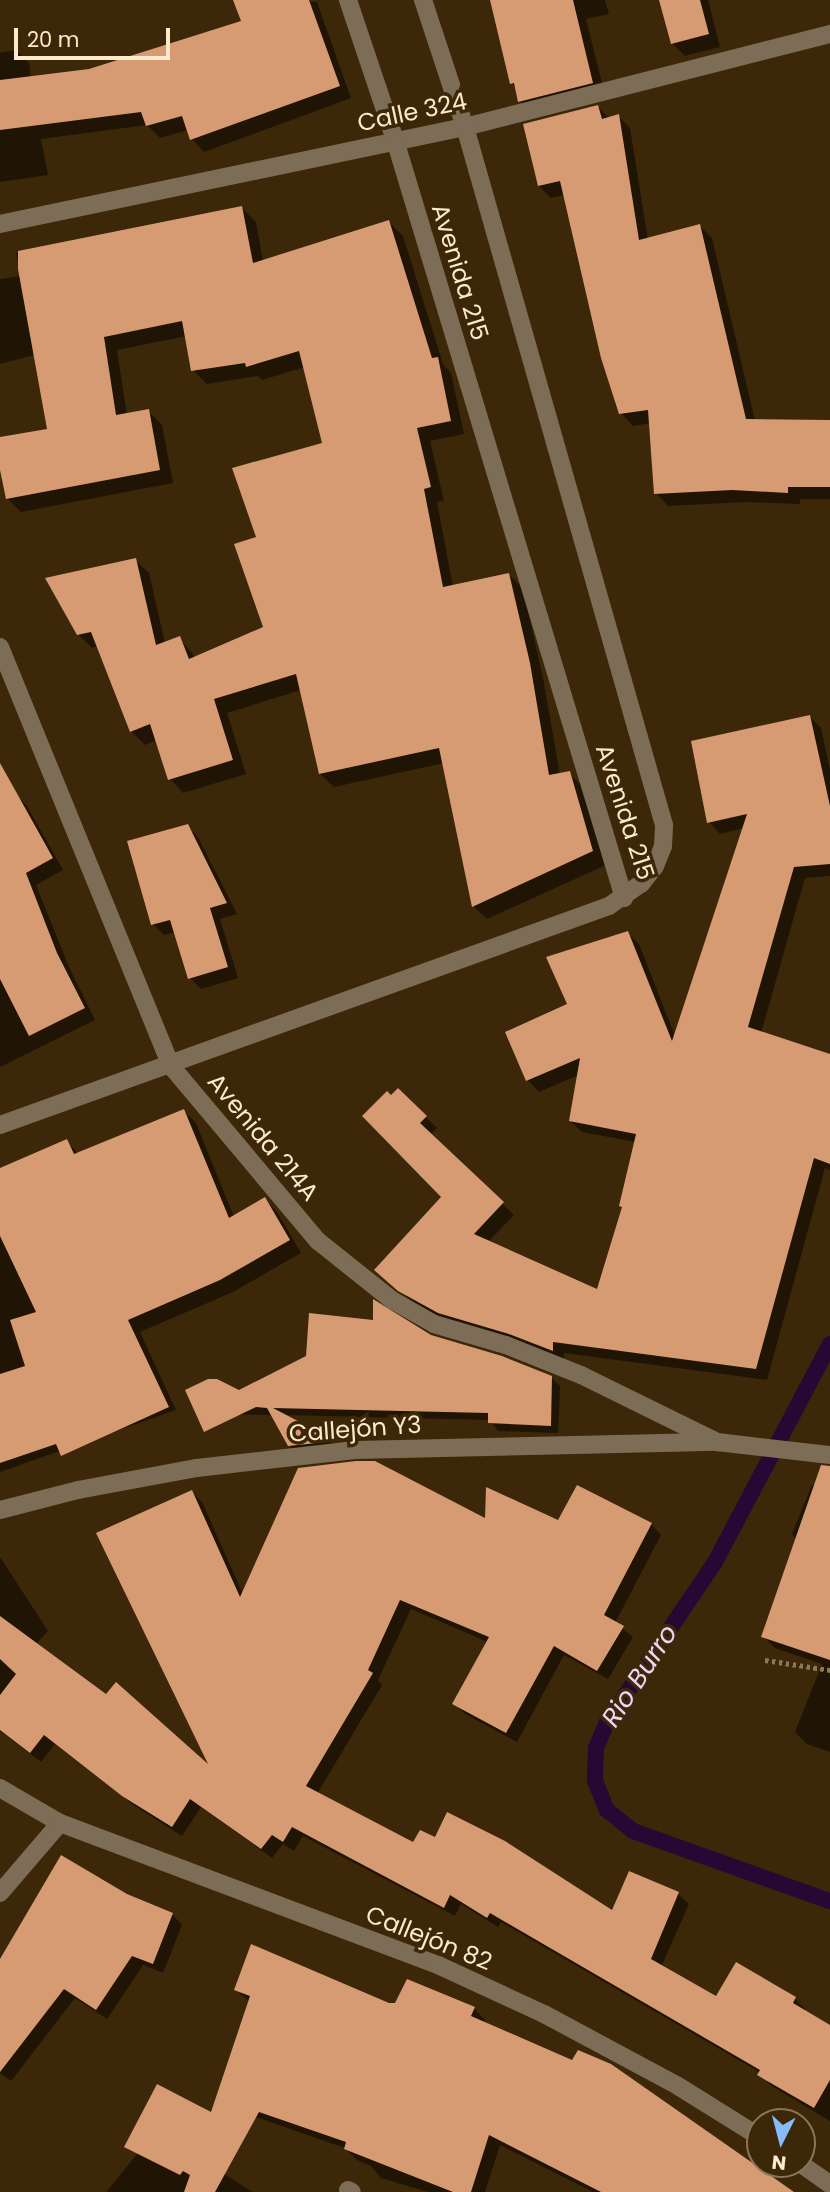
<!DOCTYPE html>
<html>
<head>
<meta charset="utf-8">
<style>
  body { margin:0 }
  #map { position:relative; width:830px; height:2192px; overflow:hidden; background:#3c2708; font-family:Poppins,sans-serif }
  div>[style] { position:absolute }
  .shadow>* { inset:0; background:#0007 }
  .stream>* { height:16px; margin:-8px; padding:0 8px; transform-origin:8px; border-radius:8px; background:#280734 }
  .building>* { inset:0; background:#d79b73 }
  .path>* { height:4.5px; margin-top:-2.25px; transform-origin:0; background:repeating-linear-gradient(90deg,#8c7759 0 3.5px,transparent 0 7px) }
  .service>* { height:18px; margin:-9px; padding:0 9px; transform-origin:9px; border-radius:9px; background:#7e6d56 }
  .minor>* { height:18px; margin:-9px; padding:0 9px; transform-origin:9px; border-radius:9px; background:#7e6d56 }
  .tertiary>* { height:18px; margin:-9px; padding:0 9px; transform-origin:9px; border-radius:9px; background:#7e6d56 }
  span { translate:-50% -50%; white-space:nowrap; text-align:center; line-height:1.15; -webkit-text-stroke:7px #3c2708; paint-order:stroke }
  .street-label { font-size:24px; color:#ffe9cc }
  .water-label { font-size:26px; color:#ecd8f6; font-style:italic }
  .north { position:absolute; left:746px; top:2108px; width:70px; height:70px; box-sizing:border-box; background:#3c2708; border:2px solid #8a7556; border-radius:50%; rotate:186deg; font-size:19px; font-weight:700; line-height:28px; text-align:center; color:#ffe9cc }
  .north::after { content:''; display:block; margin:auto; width:24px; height:32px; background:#87bbfb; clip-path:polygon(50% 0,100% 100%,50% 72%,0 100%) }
  .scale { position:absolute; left:14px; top:28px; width:156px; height:32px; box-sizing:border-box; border:4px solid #ffe9cc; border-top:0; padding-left:9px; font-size:21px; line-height:24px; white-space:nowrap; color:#ffe9cc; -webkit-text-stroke:5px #3c2708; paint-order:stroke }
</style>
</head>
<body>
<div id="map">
  <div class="shadow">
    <i style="clip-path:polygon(274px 0,317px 2px,351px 98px,204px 152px,192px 139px,188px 130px,160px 138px,147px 125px,41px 139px,48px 175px,0 182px,0 53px,16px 50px,29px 63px,31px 78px,89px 71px,243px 22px)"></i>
    <i style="clip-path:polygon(492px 0,605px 0,609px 14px,586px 19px,605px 95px,533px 113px,520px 101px,517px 89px,512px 83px)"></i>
    <i style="clip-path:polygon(661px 0,708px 0,720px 47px,685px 56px,673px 44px)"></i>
    <i style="clip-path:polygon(598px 107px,610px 119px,618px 116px,630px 128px,648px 240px,700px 226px,712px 238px,755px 421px,830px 421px,830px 499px,800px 499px,800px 504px,745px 502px,668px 506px,656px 493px,651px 423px,633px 426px,621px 413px,564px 195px,551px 198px,539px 186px)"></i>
    <i style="clip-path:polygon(242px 208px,256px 222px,263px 262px,389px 222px,403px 236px,443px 364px,451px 373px,464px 434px,430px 441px,444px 501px,437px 502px,453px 587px,509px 575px,523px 588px,543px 678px,560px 775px,569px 773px,583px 787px,606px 865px,487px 919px,473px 906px,444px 763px,334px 787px,320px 774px,301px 690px,227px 713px,246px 774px,183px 793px,170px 779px,157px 740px,145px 745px,131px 731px,98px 646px,92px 648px,78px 634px,135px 560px,149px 573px,165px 643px,179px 638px,196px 658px,266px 628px,259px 538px,324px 444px,305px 367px,262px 380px,258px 376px,207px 384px,193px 370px,187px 336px,117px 350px,127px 415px,148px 411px,162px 425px,173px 483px,21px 512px,7px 498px,0 461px,0 439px,49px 430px,38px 354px,0 364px,0 279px,21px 276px,16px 253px)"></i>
    <i style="clip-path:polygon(810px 717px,821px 728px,830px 770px,830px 876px,805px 878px,761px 1033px,830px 1056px,830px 1170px,825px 1168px,767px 1380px,564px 1353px,564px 1361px,452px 1324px,412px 1301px,376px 1271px,443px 1197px,391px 1098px,398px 1090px,437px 1128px,430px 1135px,514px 1215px,488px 1242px,598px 1292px,623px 1208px,621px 1206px,636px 1142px,582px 1132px,570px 1121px,579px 1075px,539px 1092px,528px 1080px,507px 1032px,570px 1005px,627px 933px,639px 944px,675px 1036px,744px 828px,720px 834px,709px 822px)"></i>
    <i style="clip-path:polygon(16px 794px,27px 806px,63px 870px,36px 885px,69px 967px,95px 1020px,0 1067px,0 803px)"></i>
    <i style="clip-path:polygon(187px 826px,198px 837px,237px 914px,220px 919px,238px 978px,201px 989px,190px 978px,176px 932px,164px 935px,153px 924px)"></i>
    <i style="clip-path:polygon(184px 1111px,196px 1123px,234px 1217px,265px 1199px,277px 1212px,301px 1253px,233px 1292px,140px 1332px,176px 1410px,0 1472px,0 1170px,66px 1141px,79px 1154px)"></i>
    <i style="clip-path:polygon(430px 1336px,551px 1377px,560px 1386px,558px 1433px,498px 1431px,490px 1420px,284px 1415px,342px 1449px,298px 1454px,289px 1445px,273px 1415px,218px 1414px)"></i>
    <i style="clip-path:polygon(812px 1485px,830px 1492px,830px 1752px,807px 1744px,795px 1732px,822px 1664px,775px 1648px,763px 1636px,797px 1540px,792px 1534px)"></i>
    <i style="clip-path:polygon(192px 1492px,202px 1502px,243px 1594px,487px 1521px,651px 1524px,661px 1535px,615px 1623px,633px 1637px,608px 1679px,564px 1655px,517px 1742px,465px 1714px,455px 1704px,488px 1642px,411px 1609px,378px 1680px,382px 1685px,317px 1794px,414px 1845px,613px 1912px,630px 1873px,678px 1894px,689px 1904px,661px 1967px,717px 1998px,795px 1999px,805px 2009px,803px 2011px,830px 2027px,830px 2121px,770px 2085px,761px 2073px,501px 1922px,498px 1927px,461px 1904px,455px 1916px,303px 1836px,294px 1851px,283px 1844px,272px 1858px,201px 1807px,182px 1836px,135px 1806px,55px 1744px,41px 1762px,0 1731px,0 1557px,48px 1631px,36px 1644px,214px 1771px)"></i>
    <i style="clip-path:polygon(126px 1896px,172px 1914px,182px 1925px,163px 1973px,143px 1965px,107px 2019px,75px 1998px,11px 2081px,0 2073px,0 1962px)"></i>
    <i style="clip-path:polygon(236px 1990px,388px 2004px,474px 2008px,485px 2020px,484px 2023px,716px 2192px,593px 2192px,500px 2145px,485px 2192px,428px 2192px,381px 2178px,371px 2166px,357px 2160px,345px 2148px,229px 2108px,250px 2002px)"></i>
    <i style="clip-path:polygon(155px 2132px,253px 2192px,106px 2192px)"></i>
  </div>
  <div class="stream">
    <i style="left:830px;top:1344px;width:246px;rotate:117.8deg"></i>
    <i style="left:715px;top:1562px;width:193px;rotate:124deg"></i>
    <i style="left:607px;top:1722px;width:28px;rotate:113deg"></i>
    <i style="left:596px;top:1748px;width:33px;rotate:92deg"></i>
    <i style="left:595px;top:1781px;width:31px;rotate:68deg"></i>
    <i style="left:607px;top:1810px;width:33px;rotate:39deg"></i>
    <i style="left:633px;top:1831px;width:209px;rotate:19.6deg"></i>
  </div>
  <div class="building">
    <i style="clip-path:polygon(233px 0,309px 0,340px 86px,190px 140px,182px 116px,146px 126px,141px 112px,0 130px,0 80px,89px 69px,241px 21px)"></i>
    <i style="clip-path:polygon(490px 0,573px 0,593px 83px,518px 102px,514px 83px,510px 84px)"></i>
    <i style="clip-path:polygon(659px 0,700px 0,709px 34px,671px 44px)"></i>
    <i style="clip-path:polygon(598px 105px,602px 119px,619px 114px,639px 240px,700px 224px,746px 419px,830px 420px,830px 487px,788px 487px,788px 493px,732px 490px,654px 494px,648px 410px,619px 414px,601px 358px,560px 181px,538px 186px,523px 124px)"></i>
    <i style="clip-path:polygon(242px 206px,253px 263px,389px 220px,432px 358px,438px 357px,451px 421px,417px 428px,431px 487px,424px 489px,443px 587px,509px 573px,530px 663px,549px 775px,570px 771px,593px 851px,472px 907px,439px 748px,319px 774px,296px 674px,214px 699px,233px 760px,168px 780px,150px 724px,130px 732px,91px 632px,77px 635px,45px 578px,136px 558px,156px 645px,180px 636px,189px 659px,263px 627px,234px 544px,256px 537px,232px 468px,322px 443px,299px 351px,246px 367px,245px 363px,191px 371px,182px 321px,104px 337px,116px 415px,149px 409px,160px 470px,6px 499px,0 470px,0 437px,47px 429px,18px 269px,18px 251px)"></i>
    <i style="clip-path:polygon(810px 715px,830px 806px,830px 864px,794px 867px,748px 1027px,830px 1054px,830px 1164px,814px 1158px,756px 1369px,553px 1342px,553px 1351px,509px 1334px,438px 1313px,398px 1291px,374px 1270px,441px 1197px,362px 1116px,387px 1091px,391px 1095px,398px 1088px,427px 1116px,420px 1123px,504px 1202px,474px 1234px,597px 1289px,622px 1207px,619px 1206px,636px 1134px,569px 1121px,580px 1058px,526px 1081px,505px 1032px,567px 1004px,546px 957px,628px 931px,672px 1041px,747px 814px,707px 823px,691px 741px)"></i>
    <i style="clip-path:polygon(0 763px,53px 858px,26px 873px,57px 953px,85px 1008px,29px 1036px,0 979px)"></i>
    <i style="clip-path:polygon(188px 824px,227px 903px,210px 908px,228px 967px,188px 979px,170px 920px,151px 925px,127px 841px)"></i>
    <i style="clip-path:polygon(184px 1109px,229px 1218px,265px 1197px,290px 1240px,220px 1280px,128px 1320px,169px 1407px,61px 1456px,56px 1444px,0 1463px,0 1374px,25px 1366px,10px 1320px,36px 1312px,0 1236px,0 1168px,67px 1139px,74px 1154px)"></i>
    <i style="clip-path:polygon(373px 1299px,431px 1335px,502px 1356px,552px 1376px,551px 1426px,488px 1423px,488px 1413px,273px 1408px,336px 1441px,288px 1446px,267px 1408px,256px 1407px,204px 1432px,185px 1390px,208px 1379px,217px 1379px,239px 1390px,306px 1356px,309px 1313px,373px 1320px)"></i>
    <i style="clip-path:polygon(356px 1461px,375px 1461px,485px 1518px,486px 1487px,558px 1520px,577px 1485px,652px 1523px,604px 1615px,624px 1626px,597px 1671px,554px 1646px,506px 1733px,452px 1704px,489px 1637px,400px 1600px,368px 1670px,373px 1673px,306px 1786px,413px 1842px,420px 1830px,435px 1837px,447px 1812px,505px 1841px,612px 1910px,629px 1871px,679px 1892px,651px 1959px,716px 1996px,736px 1962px,796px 1997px,793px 2003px,830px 2025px,830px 2080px,814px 2108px,757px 2075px,760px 2070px,490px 1913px,487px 1918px,450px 1895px,444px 1908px,292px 1827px,283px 1842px,272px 1835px,261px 1849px,190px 1799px,172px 1827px,122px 1796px,44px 1735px,30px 1753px,0 1730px,0 1695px,16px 1674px,0 1659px,0 1616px,106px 1694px,116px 1682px,208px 1764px,96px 1533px,192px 1490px,240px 1597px,298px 1468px)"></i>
    <i style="clip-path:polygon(821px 1465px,830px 1466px,830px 1660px,761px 1637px)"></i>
    <i style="clip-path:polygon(61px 1855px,127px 1894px,173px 1913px,153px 1964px,132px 1956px,96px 2010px,64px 1989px,0 2072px,0 1959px)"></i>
    <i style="clip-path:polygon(251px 1944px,389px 2003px,395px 2003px,407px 1979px,475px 2007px,471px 2016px,572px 2060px,578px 2050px,611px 2064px,794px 2192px,601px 2192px,489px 2135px,471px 2192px,453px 2192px,344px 2149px,346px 2142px,259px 2112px,215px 2192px,184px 2192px,190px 2175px,183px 2171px,180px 2175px,124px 2147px,157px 2084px,211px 2112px,250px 1996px,234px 1990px)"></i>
  </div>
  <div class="path">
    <i style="left:765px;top:1660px;width:66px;rotate:8.7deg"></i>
  </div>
  <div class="service">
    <i style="left:0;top:1893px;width:92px;rotate:-49.4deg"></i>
  </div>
  <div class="minor">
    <i style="left:0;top:224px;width:475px;rotate:-11.8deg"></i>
    <i style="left:465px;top:127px;width:377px;rotate:-14.3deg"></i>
    <i style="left:0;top:647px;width:453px;rotate:67.8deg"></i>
    <i style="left:171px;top:1066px;width:229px;rotate:50deg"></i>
    <i style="left:318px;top:1241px;width:95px;rotate:38.6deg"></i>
    <i style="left:392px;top:1300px;width:48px;rotate:29.7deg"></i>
    <i style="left:434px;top:1324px;width:75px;rotate:16.3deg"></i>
    <i style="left:506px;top:1345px;width:81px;rotate:21.8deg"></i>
    <i style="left:581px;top:1375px;width:152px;rotate:26.2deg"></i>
    <i style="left:0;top:1510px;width:81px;rotate:-14.4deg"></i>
    <i style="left:78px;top:1490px;width:121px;rotate:-10.5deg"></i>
    <i style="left:197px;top:1468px;width:159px;rotate:-6.5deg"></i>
    <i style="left:355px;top:1450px;width:362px;rotate:-1.3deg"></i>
    <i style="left:717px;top:1442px;width:114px;rotate:6.6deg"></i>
    <i style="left:0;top:1788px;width:69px;rotate:30.3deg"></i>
    <i style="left:60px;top:1823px;width:404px;rotate:20.6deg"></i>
    <i style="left:438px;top:1965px;width:117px;rotate:24.8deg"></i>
    <i style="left:544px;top:2014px;width:152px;rotate:28.2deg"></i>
    <i style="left:678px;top:2086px;width:97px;rotate:31.9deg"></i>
    <i style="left:801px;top:2164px;width:35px;rotate:35deg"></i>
    <i style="left:348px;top:2190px;width:4px;rotate:27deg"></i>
  </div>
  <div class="tertiary">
    <i style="left:348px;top:0;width:148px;rotate:71.4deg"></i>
    <i style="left:395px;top:140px;width:792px;rotate:73.19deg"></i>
    <i style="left:0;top:1125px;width:647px;rotate:-19.78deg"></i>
    <i style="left:609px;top:906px;width:39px;rotate:-35deg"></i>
    <i style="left:641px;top:884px;width:23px;rotate:-52deg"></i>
    <i style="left:655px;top:866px;width:22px;rotate:-68deg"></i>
    <i style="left:663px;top:846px;width:21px;rotate:-87deg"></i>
    <i style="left:664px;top:825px;width:726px;rotate:-105.91deg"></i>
    <i style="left:465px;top:127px;width:134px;rotate:-108.3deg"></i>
  </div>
  <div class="street-label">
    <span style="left:412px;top:112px;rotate:-12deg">Calle 324</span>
    <span style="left:460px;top:272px;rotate:73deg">Avenida 215</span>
    <span style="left:625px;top:812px;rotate:72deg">Avenida 215</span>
    <span style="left:263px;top:1137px;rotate:50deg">Avenida 214A</span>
    <span style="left:355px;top:1429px;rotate:-4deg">Callejón Y3</span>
    <span style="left:429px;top:1938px;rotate:22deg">Callejón 82</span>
  </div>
  <div class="water-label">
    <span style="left:640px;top:1676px;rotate:-57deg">Rio Burro</span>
  </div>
  <div class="north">N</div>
  <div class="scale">20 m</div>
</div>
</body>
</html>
